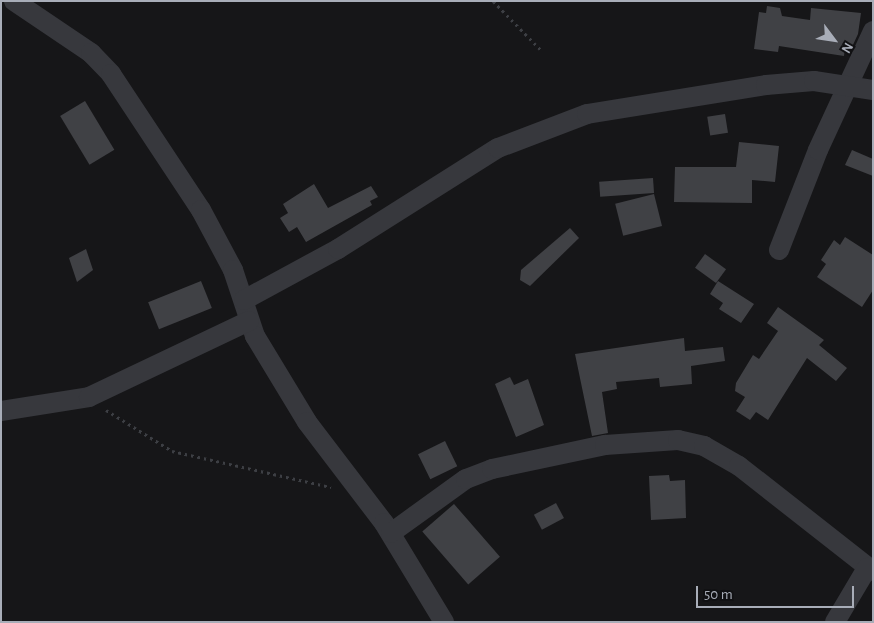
<!DOCTYPE html>
<html>
<head>
<meta charset="utf-8">
<style>
  body { margin:0 }
  #map { position:relative; width:874px; height:623px; overflow:hidden; background:#161618; font-family:"Alegreya Sans",sans-serif }
  div>[style] { position:absolute }
  .building>* { inset:0; background:#404145; transform-origin:0 0 }
  .path>* { height:3px; margin-top:-1.5px; transform-origin:0; background:repeating-linear-gradient(90deg,#3d3f44 0 2.5px,transparent 0 6.5px) }
  .minor>* { height:20px; margin:-10px; padding:0 10px; transform-origin:10px; border-radius:10px; background:#37383d }
  span { translate:-50% -50%; white-space:nowrap; text-align:center; line-height:1.15; -webkit-text-stroke:4px #111113; paint-order:stroke }
  .frame { position:absolute; inset:0; border:2px solid #a8adb8; pointer-events:none }
  .north { position:absolute; left:809px; top:15px; width:50px; height:50px; -webkit-text-stroke:4px #111113; paint-order:stroke; rotate:121deg; font-size:14px; font-weight:700; line-height:20px; text-align:center; color:#a8adb8 }
  .north::after { content:''; display:block; margin:auto; width:18px; height:22px; background:#a8adb8; clip-path:polygon(50% 0,100% 100%,50% 72%,0 100%) }
  .scale { position:absolute; left:696px; top:586px; width:158px; height:22px; box-sizing:border-box; border:2px solid #a8adb8; border-top:0; padding-left:6px; font-size:15px; line-height:18px; white-space:nowrap; color:#a8adb8; -webkit-text-stroke:4px #111113; paint-order:stroke }
</style>
</head>
<body>
<div id="map">
  <div class="building">
    <i style="clip-path:polygon(767px 6px,780px 8px,782px 16px,810px 20px,811px 8px,861px 13px,858px 34px,852px 47px,845px 47px,844px 56px,779px 46px,778px 52px,754px 49px,759px 12px,766px 13px)"></i>
    <i style="left:85px;top:101px;width:57px;height:29px;rotate:59deg"></i>
    <i style="left:725px;top:114px;width:19px;height:18px;rotate:81deg"></i>
    <i style="clip-path:polygon(739px 142px,779px 146px,775px 182px,752px 180px,752px 203px,674px 202px,675px 167px,736px 167px)"></i>
    <i style="clip-path:polygon(852px 150px,873px 159px,873px 176px,845px 165px)"></i>
    <i style="left:653px;top:178px;width:15px;height:54px;rotate:86deg"></i>
    <i style="clip-path:polygon(314px 184px,328px 208px,371px 186px,378px 197px,370px 201px,372px 205px,306px 242px,297px 227px,289px 232px,280px 218px,288px 213px,283px 204px)"></i>
    <i style="left:654px;top:194px;width:33px;height:40px;rotate:76deg"></i>
    <i style="clip-path:polygon(570px 228px,579px 238px,530px 286px,520px 280px,521px 270px)"></i>
    <i style="clip-path:polygon(845px 237px,873px 255px,873px 290px,862px 307px,817px 277px,826px 264px,821px 260px,834px 240px,840px 245px)"></i>
    <i style="clip-path:polygon(86px 249px,93px 270px,77px 282px,69px 258px)"></i>
    <i style="left:705px;top:254px;width:26px;height:17px;rotate:36deg"></i>
    <i style="left:201px;top:281px;width:29px;height:57px;rotate:68deg"></i>
    <i style="clip-path:polygon(718px 281px,754px 304px,741px 323px,719px 309px,723px 303px,710px 294px)"></i>
    <i style="clip-path:polygon(778px 307px,824px 340px,819px 345px,847px 368px,836px 381px,807px 358px,768px 420px,756px 412px,750px 420px,736px 411px,745px 397px,735px 391px,736px 383px,753px 355px,759px 359px,778px 331px,767px 323px)"></i>
    <i style="clip-path:polygon(684px 338px,685px 351px,723px 347px,725px 361px,691px 366px,692px 384px,660px 387px,659px 378px,616px 382px,617px 389px,602px 392px,608px 433px,592px 436px,575px 354px)"></i>
    <i style="clip-path:polygon(510px 377px,514px 385px,528px 379px,544px 425px,516px 437px,495px 384px)"></i>
    <i style="left:445px;top:441px;width:28px;height:30px;rotate:64deg"></i>
    <i style="clip-path:polygon(669px 475px,670px 481px,685px 480px,686px 518px,651px 520px,649px 476px)"></i>
    <i style="left:556px;top:503px;width:17px;height:25px;rotate:62deg"></i>
    <i style="left:454px;top:504px;width:70px;height:42px;rotate:49deg"></i>
  </div>
  <div class="path">
    <i style="left:493px;top:1px;width:71px;rotate:45.6deg"></i>
    <i style="left:106px;top:410px;width:78px;rotate:31.8deg"></i>
    <i style="left:172px;top:451px;width:163px;rotate:12.8deg"></i>
  </div>
  <div class="minor">
    <i style="left:14px;top:1px;width:93px;rotate:34deg"></i>
    <i style="left:91px;top:53px;width:29px;rotate:46deg"></i>
    <i style="left:111px;top:74px;width:163px;rotate:56.5deg"></i>
    <i style="left:201px;top:210px;width:68px;rotate:61.9deg"></i>
    <i style="left:233px;top:270px;width:70px;rotate:71.6deg"></i>
    <i style="left:255px;top:336px;width:100px;rotate:58.8deg"></i>
    <i style="left:307px;top:422px;width:127px;rotate:52.7deg"></i>
    <i style="left:384px;top:523px;width:116px;rotate:58.8deg"></i>
    <i style="left:779px;top:250px;width:107px;rotate:-68.7deg"></i>
    <i style="left:818px;top:150px;width:131px;rotate:-65.2deg"></i>
    <i style="left:244px;top:300px;width:107px;rotate:-28.5deg"></i>
    <i style="left:338px;top:249px;width:189px;rotate:-32.3deg"></i>
    <i style="left:498px;top:148px;width:95px;rotate:-20.9deg"></i>
    <i style="left:587px;top:114px;width:181px;rotate:-9.2deg"></i>
    <i style="left:766px;top:85px;width:48px;rotate:-4.8deg"></i>
    <i style="left:814px;top:81px;width:60px;rotate:8.7deg"></i>
    <i style="left:1px;top:411px;width:89px;rotate:-9deg"></i>
    <i style="left:89px;top:397px;width:177px;rotate:-25.4deg"></i>
    <i style="left:391px;top:533px;width:92px;rotate:-35.8deg"></i>
    <i style="left:466px;top:479px;width:28px;rotate:-21deg"></i>
    <i style="left:492px;top:469px;width:116px;rotate:-12deg"></i>
    <i style="left:605px;top:445px;width:73px;rotate:-3.9deg"></i>
    <i style="left:678px;top:440px;width:27px;rotate:13deg"></i>
    <i style="left:704px;top:446px;width:40px;rotate:29.7deg"></i>
    <i style="left:739px;top:466px;width:170px;rotate:38.1deg"></i>
    <i style="left:835px;top:622px;width:63px;rotate:-59.3deg"></i>
  </div>
  <div class="frame"></div>
  <div class="north">N</div>
  <div class="scale">50 m</div>
</div>
</body>
</html>
